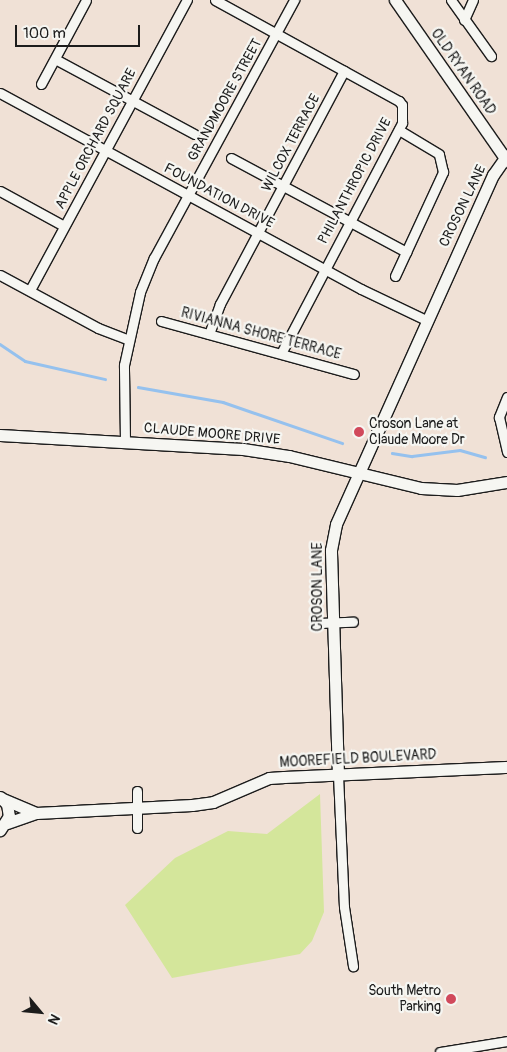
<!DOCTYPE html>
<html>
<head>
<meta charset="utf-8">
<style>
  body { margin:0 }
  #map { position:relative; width:507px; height:1052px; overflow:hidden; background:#f0e1d6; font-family:Pangolin,sans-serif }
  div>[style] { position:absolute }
  .green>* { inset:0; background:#d4e69b }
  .stream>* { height:2.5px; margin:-1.25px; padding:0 1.25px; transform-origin:1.25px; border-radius:1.25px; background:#95c1ee }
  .roads { filter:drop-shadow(1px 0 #1c1c1c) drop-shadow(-1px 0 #1c1c1c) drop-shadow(0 1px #1c1c1c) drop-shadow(0 -1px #1c1c1c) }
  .minor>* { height:9px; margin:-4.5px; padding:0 4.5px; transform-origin:4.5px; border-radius:4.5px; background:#f6f6f2 }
  .tertiary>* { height:11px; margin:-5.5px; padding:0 5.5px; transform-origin:5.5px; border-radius:5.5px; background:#f6f6f2 }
  .dots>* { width:14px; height:14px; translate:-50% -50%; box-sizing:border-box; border:2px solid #f6f6f2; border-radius:50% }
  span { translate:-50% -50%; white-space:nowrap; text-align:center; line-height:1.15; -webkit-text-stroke:4.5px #f6f6f2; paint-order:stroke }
  .street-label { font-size:14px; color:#1c1c1c }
  .poi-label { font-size:14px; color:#1c1c1c }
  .left { translate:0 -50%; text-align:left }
  .right { translate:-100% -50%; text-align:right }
  .north { position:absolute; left:15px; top:987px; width:50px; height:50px; -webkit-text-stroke:4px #f6f6f2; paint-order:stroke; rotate:118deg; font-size:14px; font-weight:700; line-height:20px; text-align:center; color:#1c1c1c }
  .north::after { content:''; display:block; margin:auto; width:18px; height:22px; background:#1c1c1c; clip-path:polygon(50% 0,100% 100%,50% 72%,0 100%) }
  .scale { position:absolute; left:15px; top:25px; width:125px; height:22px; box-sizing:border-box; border:2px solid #1c1c1c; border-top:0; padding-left:6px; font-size:15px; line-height:18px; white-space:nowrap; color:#1c1c1c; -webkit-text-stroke:4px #f6f6f2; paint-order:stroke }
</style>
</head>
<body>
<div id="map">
  <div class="green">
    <i style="clip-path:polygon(320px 794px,324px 912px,312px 941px,300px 954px,172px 978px,125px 905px,175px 858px,228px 831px,267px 834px)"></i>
  </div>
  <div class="stream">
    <i style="left:0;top:344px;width:30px;rotate:34deg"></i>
    <i style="left:25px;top:361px;width:82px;rotate:12.7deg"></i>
    <i style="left:138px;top:387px;width:86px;rotate:10deg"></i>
    <i style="left:223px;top:402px;width:126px;rotate:19deg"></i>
    <i style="left:392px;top:453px;width:20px;rotate:9deg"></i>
    <i style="left:412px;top:456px;width:48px;rotate:-7.1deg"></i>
    <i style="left:460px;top:450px;width:26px;rotate:16deg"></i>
  </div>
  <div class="roads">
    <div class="minor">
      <i style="left:215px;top:0;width:210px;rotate:28.8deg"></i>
      <i style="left:399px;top:101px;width:5px;rotate:53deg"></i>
      <i style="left:402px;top:105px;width:18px;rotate:90deg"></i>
      <i style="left:402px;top:123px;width:260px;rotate:117.7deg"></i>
      <i style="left:451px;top:0;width:69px;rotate:54.5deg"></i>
      <i style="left:464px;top:20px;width:22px;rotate:-66deg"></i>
      <i style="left:55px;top:59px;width:158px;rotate:28.3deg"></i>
      <i style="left:41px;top:84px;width:95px;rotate:-61.8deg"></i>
      <i style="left:0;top:93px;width:411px;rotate:28.5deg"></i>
      <i style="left:361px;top:289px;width:72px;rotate:25.5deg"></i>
      <i style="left:231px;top:158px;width:199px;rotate:28.2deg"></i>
      <i style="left:0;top:191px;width:73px;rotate:28.7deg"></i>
      <i style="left:0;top:275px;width:111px;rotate:28.4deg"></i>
      <i style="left:98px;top:328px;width:31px;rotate:21deg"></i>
      <i style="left:395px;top:276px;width:115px;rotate:-65.2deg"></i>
      <i style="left:443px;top:172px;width:18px;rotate:-103deg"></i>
      <i style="left:439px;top:154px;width:47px;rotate:-149deg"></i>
      <i style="left:30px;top:290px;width:330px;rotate:-61.6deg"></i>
      <i style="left:161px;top:321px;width:200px;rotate:15.4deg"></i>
      <i style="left:209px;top:334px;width:32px;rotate:-70deg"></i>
      <i style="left:220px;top:304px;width:264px;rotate:-62deg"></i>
      <i style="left:507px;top:397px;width:22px;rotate:112deg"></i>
      <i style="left:499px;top:417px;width:36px;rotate:77deg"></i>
      <i style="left:125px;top:441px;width:76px;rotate:-90.8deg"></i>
      <i style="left:124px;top:365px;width:75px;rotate:-77.6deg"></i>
      <i style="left:140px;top:292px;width:37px;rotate:-68deg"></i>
      <i style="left:154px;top:258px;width:294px;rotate:-61.5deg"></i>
      <i style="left:317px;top:623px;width:36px;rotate:-2deg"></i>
      <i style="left:338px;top:775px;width:132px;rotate:87.4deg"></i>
      <i style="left:344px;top:907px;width:60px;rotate:81.3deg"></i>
      <i style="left:137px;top:791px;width:37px;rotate:90deg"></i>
      <i style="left:440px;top:1052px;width:68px;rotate:-9.3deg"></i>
    </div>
    <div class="tertiary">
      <i style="left:395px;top:0;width:196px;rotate:55.2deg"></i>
      <i style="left:0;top:435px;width:243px;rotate:3.3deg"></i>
      <i style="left:243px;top:449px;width:47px;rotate:8.7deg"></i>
      <i style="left:289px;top:456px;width:136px;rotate:13.6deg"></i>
      <i style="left:421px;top:488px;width:36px;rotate:3deg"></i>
      <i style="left:457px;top:490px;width:51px;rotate:-9.1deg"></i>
      <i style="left:338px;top:775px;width:225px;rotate:-91.8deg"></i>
      <i style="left:331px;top:550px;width:26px;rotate:-79deg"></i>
      <i style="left:336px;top:524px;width:383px;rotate:-65.8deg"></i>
      <i style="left:493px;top:175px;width:24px;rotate:-55deg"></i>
      <i style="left:0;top:797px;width:10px;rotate:45deg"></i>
      <i style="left:7px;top:804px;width:12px;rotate:81deg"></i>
      <i style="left:9px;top:816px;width:17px;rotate:123deg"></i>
      <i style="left:3px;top:799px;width:36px;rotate:23deg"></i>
      <i style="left:7px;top:823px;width:31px;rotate:-19deg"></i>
      <i style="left:36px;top:813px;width:156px;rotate:-2.9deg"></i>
      <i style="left:192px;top:805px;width:21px;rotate:-8deg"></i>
      <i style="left:213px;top:802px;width:61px;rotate:-23.2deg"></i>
      <i style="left:269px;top:778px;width:15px;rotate:-4deg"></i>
      <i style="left:284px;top:777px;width:223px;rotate:-2.6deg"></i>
    </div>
  </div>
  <div class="dots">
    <i style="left:359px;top:432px;background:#d1495b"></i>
    <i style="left:451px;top:999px;background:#d1495b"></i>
  </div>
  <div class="street-label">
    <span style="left:463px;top:72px;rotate:55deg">OLD RYAN ROAD</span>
    <span style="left:225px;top:100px;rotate:-61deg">GRANDMOORE STREET</span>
    <span style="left:96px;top:139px;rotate:-62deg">APPLE ORCHARD SQUARE</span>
    <span style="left:291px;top:143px;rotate:-62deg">WILCOX TERRACE</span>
    <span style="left:355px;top:181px;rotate:-62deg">PHILANTHROPIC DRIVE</span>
    <span style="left:219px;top:196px;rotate:28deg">FOUNDATION DRIVE</span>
    <span style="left:463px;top:206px;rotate:-64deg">CROSON LANE</span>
    <span style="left:261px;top:334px;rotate:15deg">RIVIANNA SHORE TERRACE</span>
    <span style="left:212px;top:434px;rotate:5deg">CLAUDE MOORE DRIVE</span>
    <span style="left:318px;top:587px;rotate:-90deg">CROSON LANE</span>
    <span style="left:358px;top:759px;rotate:-3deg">MOOREFIELD BOULEVARD</span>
  </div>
  <div class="poi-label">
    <span class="left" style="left:369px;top:432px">Croson Lane at<br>Claude Moore Dr</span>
    <span class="right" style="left:441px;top:999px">South Metro<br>Parking</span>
  </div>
  <div class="north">N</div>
  <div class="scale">100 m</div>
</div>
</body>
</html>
